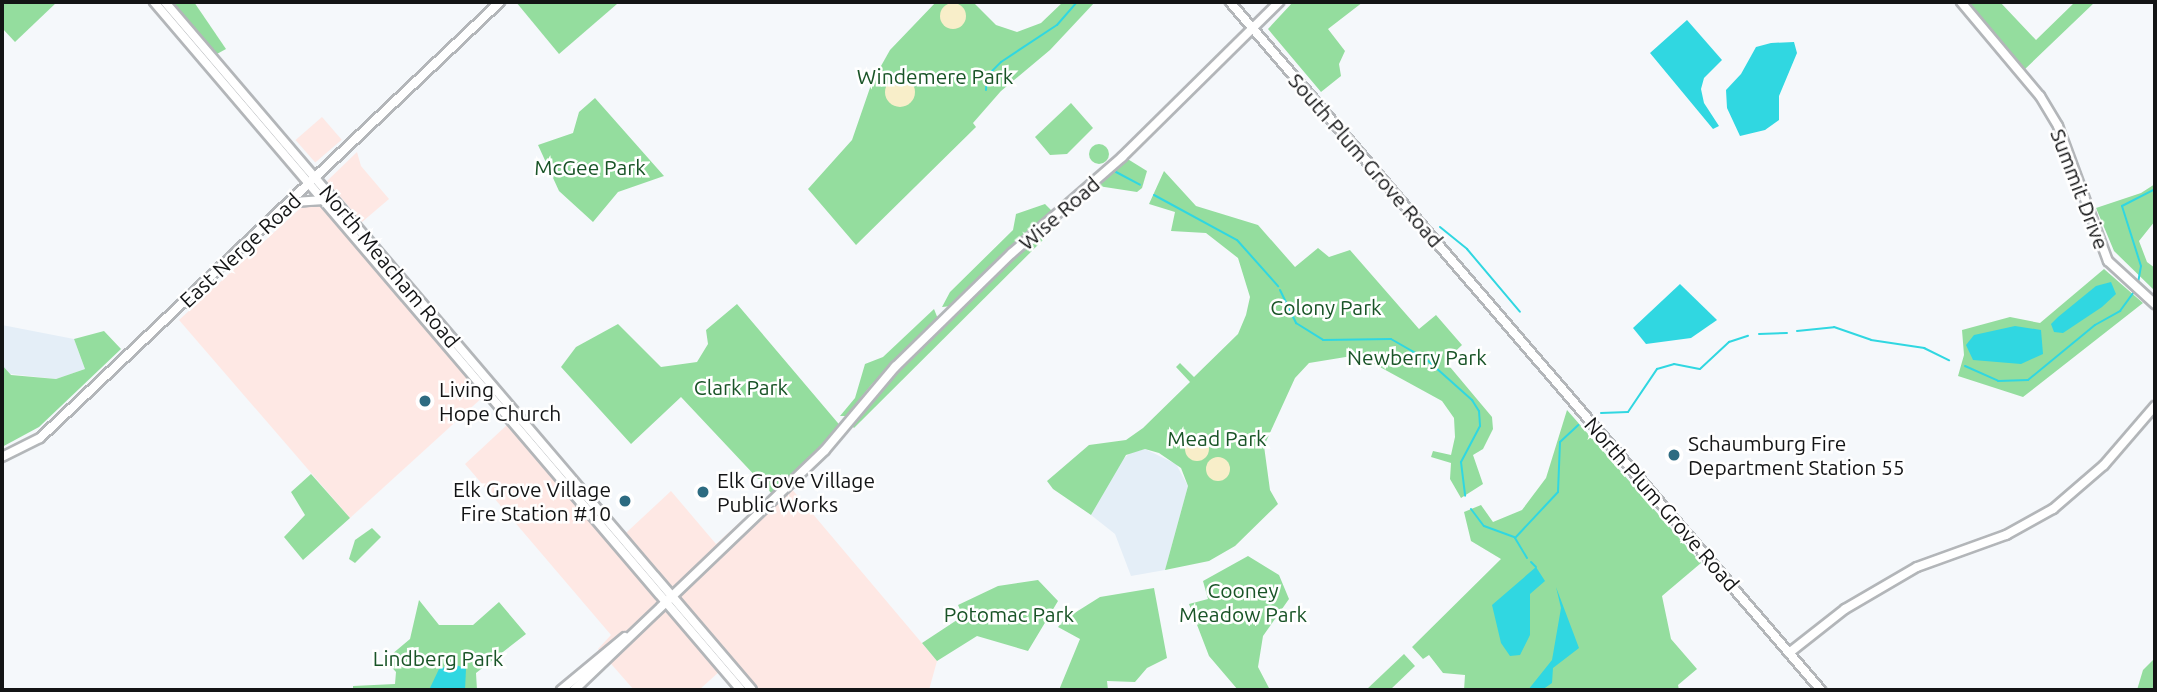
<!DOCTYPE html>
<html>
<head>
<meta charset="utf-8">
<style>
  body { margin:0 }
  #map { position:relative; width:2157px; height:692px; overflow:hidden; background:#f5f8fb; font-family:Ubuntu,sans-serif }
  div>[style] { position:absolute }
  .commercial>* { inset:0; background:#fee8e4; transform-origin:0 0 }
  .built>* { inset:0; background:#e4eef7 }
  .green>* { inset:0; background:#94dd9e }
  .round { border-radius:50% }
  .sand>* { inset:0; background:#f8eec9 }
  .water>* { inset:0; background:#30d7e1 }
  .stream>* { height:2px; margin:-1px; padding:0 1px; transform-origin:1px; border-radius:1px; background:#30d7e1 }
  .roads { filter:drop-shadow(2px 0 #b3b6b9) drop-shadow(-2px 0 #b3b6b9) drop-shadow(0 2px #b3b6b9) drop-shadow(0 -2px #b3b6b9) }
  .secondary>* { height:8px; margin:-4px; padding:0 4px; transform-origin:4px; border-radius:4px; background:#fff }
  .dots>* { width:19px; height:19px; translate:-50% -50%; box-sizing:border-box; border:4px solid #fff; border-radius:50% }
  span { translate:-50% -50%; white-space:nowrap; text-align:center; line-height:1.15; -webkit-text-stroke:5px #fff; paint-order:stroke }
  .park-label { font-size:21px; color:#195427 }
  .street-label { font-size:21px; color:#131415 }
  .poi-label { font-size:21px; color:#131415 }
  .left { translate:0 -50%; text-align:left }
  .right { translate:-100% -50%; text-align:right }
  .frame { position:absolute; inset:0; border:4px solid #131415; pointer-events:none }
</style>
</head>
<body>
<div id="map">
  <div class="commercial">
    <i style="left:322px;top:117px;width:30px;height:35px;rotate:49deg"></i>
    <i style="clip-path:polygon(357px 152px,361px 166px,389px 199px,362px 222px,327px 181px)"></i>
    <i style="clip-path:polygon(307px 202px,319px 203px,484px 396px,350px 518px,179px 320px)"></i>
    <i style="clip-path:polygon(508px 424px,613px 545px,671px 491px,716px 544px,785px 481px,937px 661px,929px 690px,757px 690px,731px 661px,699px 690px,634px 690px,598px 649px,611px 635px,465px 464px)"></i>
  </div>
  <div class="built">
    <i style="clip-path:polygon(2px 325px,74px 339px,85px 369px,56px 379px,2px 373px)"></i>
    <i style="clip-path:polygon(1145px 449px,1176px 464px,1188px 486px,1165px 570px,1131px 576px,1115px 534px,1091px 515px,1121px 461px,1130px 453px)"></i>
  </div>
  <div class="green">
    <i style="clip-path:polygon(2px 2px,57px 2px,15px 42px,2px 28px)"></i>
    <i style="clip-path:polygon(170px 2px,194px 2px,226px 49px,215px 55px)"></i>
    <i style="clip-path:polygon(516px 2px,615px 2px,617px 4px,559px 54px)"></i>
    <i style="clip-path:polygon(936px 2px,973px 2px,996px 25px,1017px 32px,1041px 23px,1063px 2px,1095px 2px,1050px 50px,1001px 91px,973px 123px,976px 127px,856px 245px,808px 189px,852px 140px,872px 82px,890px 50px)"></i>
    <i style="clip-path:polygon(1293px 2px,1363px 2px,1328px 29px,1345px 51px,1339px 64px,1341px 76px,1321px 92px,1268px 29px)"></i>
    <i style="clip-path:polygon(2000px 2px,2036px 40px,2075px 2px,2095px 2px,2024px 70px,1970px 4px)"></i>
    <i style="clip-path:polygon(595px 98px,664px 176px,618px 192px,593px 222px,559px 191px,538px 145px,573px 133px,579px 112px)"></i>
    <i style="clip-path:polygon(1071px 103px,1093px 128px,1067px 154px,1050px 155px,1035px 137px)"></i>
    <i class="round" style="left:1089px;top:144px;width:20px;height:20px"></i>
    <i style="clip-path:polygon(1126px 158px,1147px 171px,1142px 188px,1137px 192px,1098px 186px)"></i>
    <i style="clip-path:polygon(1164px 171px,1196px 206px,1258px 225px,1295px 267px,1318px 248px,1329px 257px,1350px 250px,1419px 329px,1436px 315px,1462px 345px,1445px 361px,1492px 417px,1493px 429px,1483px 449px,1473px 455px,1483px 484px,1461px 498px,1450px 479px,1451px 463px,1431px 457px,1433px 451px,1451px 455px,1455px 437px,1454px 418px,1442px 401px,1358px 355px,1309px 363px,1295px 378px,1264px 446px,1270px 490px,1278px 504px,1235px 546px,1209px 561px,1165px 570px,1188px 486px,1181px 468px,1159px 453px,1145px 449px,1126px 455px,1091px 515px,1053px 489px,1047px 481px,1089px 445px,1126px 440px,1143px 428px,1190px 382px,1176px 367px,1180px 363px,1194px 377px,1238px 334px,1246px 315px,1250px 297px,1238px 258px,1206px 233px,1171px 231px,1175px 212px,1149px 204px)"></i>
    <i style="clip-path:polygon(2155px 184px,2155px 221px,2139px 241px,2147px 262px,2155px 268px,2155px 291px,2114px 251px,2096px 208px,2141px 193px)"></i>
    <i style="clip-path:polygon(1045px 204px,1055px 214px,999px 259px,952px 306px,942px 307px,950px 292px,1013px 230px,1016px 214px)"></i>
    <i style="clip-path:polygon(1059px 224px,854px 428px,851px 425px,878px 389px,1009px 262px)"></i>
    <i style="clip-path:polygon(2104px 269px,2143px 303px,2023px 397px,1958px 376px,1964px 355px,1962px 330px,2010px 317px,2040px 323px)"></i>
    <i style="clip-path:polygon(737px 304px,843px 429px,775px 497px,681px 397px,631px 444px,561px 367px,576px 347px,618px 324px,661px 367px,697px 362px,708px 344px,706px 330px)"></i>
    <i style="clip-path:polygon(934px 309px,938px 319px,872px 384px,846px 416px,840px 416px,855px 398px,865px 364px,883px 357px)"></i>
    <i style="clip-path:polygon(104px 331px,121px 349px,39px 427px,2px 447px,2px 365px,11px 375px,56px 379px,85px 369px,74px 339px)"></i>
    <i style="clip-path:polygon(1567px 410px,1701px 563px,1662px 596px,1671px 639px,1697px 669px,1678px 685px,1679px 690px,1464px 690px,1465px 675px,1443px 673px,1429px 655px,1423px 659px,1412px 647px,1501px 559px,1471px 541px,1464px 512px,1481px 505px,1493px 522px,1522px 510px,1546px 478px)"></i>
    <i style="clip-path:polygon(311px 474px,350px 518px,303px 560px,284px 537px,305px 515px,291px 492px)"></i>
    <i style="clip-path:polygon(372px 528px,381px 537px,355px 563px,349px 559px,355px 540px)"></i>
    <i style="clip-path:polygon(1248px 556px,1279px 575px,1289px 599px,1263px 636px,1258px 667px,1270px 690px,1238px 690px,1209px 656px,1189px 604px,1208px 599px,1203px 581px)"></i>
    <i style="clip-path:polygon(1038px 580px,1058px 601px,1028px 651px,977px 636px,937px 661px,922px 643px,963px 616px,958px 605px,998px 586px)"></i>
    <i style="clip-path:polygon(1154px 588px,1167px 658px,1147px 668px,1135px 682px,1107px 681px,1108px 690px,1059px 690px,1080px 639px,1058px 627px,1065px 619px,1100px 597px)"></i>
    <i style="clip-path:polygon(419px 600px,439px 625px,473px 625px,499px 602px,526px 634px,476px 673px,477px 690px,353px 690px,353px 686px,395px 684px,396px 672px,385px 660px,410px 639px)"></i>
    <i style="clip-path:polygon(1404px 654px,1415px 666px,1390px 690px,1366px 690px)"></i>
    <i style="clip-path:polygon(2155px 658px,2155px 690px,2137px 690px,2143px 670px)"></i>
  </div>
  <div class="sand">
    <i class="round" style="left:940px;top:3px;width:26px;height:26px"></i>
    <i class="round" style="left:885px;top:77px;width:30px;height:30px"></i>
    <i class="round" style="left:1185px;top:437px;width:24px;height:24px"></i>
    <i class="round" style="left:1206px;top:457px;width:24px;height:24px"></i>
  </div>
  <div class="water">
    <i style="clip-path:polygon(1687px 20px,1722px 60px,1704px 78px,1701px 89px,1704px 103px,1719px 126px,1713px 129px,1650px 53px)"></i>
    <i style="clip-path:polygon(1771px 43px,1794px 42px,1797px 53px,1779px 96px,1779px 120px,1765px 130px,1740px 136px,1727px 108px,1726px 90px,1741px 74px,1756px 47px)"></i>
    <i style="clip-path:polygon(2111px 282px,2116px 294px,2102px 307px,2063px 333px,2054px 332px,2051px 324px,2058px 317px,2096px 286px)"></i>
    <i style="clip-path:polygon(1680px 284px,1717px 320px,1691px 338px,1646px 344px,1633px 328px)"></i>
    <i style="clip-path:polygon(2015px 326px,2041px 330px,2043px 354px,2021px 364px,1973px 360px,1966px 345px,1974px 335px)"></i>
    <i style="clip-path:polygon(1536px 567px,1545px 581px,1530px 594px,1530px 635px,1520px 655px,1510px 656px,1501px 643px,1492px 605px)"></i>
    <i style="clip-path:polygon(1556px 587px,1579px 648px,1553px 668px,1552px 683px,1542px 690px,1528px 690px,1552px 660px,1561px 608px)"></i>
    <i style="clip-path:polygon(454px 664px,466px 669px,465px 690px,429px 690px,439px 669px)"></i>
  </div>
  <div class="stream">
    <i style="left:986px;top:90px;width:14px;rotate:-86deg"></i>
    <i style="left:987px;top:76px;width:20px;rotate:-45deg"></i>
    <i style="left:1001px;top:62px;width:67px;rotate:-33.5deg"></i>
    <i style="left:1057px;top:25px;width:30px;rotate:-49deg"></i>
    <i style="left:1116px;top:172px;width:27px;rotate:28deg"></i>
    <i style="left:1154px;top:195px;width:94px;rotate:28.5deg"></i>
    <i style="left:1237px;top:240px;width:62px;rotate:48.3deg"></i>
    <i style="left:1440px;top:227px;width:35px;rotate:39deg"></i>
    <i style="left:1467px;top:249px;width:82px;rotate:49.9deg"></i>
    <i style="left:2138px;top:283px;width:17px;rotate:-80deg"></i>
    <i style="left:2141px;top:266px;width:63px;rotate:-107.6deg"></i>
    <i style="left:2122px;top:206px;width:37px;rotate:-27deg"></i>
    <i style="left:1280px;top:290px;width:37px;rotate:64deg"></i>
    <i style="left:1296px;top:323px;width:32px;rotate:32deg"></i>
    <i style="left:1323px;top:340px;width:68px;rotate:-0.8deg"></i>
    <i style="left:1391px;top:339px;width:40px;rotate:29.7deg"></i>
    <i style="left:1426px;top:359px;width:62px;rotate:41.7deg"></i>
    <i style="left:1472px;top:400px;width:13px;rotate:58deg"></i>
    <i style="left:1479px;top:411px;width:15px;rotate:86deg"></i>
    <i style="left:1480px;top:426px;width:41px;rotate:117.8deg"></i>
    <i style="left:1461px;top:462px;width:34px;rotate:83deg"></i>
    <i style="left:1797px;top:331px;width:37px;rotate:-6deg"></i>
    <i style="left:1834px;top:327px;width:39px;rotate:19deg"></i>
    <i style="left:1871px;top:340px;width:54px;rotate:8.6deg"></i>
    <i style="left:1924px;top:348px;width:28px;rotate:26deg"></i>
    <i style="left:1759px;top:334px;width:28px;rotate:-2deg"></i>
    <i style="left:1965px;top:366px;width:36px;rotate:24deg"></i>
    <i style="left:1998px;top:381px;width:30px;rotate:-2deg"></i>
    <i style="left:2028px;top:380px;width:87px;rotate:-39.4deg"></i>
    <i style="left:2095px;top:325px;width:29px;rotate:-29deg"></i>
    <i style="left:2120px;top:311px;width:24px;rotate:-54deg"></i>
    <i style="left:1601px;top:413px;width:27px;rotate:-2deg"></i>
    <i style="left:1628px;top:412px;width:52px;rotate:-56deg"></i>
    <i style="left:1657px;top:369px;width:18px;rotate:-16deg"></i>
    <i style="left:1674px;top:364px;width:26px;rotate:11deg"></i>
    <i style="left:1700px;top:369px;width:40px;rotate:-43deg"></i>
    <i style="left:1729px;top:342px;width:20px;rotate:-18deg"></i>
    <i style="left:1471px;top:509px;width:21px;rotate:53deg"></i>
    <i style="left:1484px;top:526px;width:32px;rotate:20deg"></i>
    <i style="left:1527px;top:558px;width:23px;rotate:-121deg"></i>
    <i style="left:1515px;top:538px;width:63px;rotate:-46.9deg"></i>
    <i style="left:1558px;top:492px;width:50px;rotate:-87.7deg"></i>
    <i style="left:1560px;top:442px;width:25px;rotate:-43deg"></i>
    <i style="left:1531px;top:562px;width:7px;rotate:45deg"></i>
  </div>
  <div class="roads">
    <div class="secondary">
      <i style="left:154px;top:2px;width:904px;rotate:49.53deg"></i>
      <i style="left:165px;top:2px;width:904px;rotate:49.53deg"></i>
      <i style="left:1230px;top:2px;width:907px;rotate:49.34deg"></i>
      <i style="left:1961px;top:2px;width:123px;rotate:50deg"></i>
      <i style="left:2040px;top:96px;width:35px;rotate:59deg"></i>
      <i style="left:2058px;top:126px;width:144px;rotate:69.7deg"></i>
      <i style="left:2108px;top:261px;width:64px;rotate:42.5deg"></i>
      <i style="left:294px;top:202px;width:30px;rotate:-4deg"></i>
      <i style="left:2px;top:457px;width:42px;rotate:-26.6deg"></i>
      <i style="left:40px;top:438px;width:634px;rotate:-43.47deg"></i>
      <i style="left:1789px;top:653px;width:71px;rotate:-38.2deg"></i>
      <i style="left:1845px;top:609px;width:83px;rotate:-30.3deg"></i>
      <i style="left:1917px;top:567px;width:95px;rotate:-19.8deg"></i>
      <i style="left:2006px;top:535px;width:54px;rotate:-29deg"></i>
      <i style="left:2053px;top:509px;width:67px;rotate:-40.8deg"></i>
      <i style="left:2104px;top:465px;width:78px;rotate:-49.2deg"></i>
      <i style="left:561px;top:690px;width:83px;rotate:-39.6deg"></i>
      <i style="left:574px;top:690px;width:347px;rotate:-43.7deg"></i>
      <i style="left:825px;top:450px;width:109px;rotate:-49.9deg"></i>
      <i style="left:895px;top:367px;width:163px;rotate:-44.3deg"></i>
      <i style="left:1012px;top:253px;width:146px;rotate:-41.1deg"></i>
      <i style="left:1122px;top:157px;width:221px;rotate:-44.6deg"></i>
    </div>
  </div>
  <div class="dots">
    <i style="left:425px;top:401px;background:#2d6b81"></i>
    <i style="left:1674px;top:455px;background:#2d6b81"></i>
    <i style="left:703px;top:492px;background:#2d6b81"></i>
    <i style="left:625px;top:501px;background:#2d6b81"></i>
  </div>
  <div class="park-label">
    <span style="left:935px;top:76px">Windemere Park</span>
    <span style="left:590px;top:167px">McGee Park</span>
    <span style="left:1326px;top:307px">Colony Park</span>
    <span style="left:1417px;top:357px">Newberry Park</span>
    <span style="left:741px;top:387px">Clark Park</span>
    <span style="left:1217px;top:438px">Mead Park</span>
    <span style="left:1243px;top:602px">Cooney<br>Meadow Park</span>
    <span style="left:1009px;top:614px">Potomac Park</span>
    <span style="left:438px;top:658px">Lindberg Park</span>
  </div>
  <div class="street-label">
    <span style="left:1366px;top:160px;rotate:49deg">South Plum Grove Road</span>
    <span style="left:2080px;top:189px;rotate:69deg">Summit Drive</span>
    <span style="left:1059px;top:213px;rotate:-41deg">Wise Road</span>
    <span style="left:240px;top:250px;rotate:-43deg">East Nerge Road</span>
    <span style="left:390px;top:266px;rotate:50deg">North Meacham Road</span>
    <span style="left:1662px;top:504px;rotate:49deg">North Plum Grove Road</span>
  </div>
  <div class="poi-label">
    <span class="left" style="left:439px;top:401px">Living<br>Hope Church</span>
    <span class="left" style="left:1688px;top:455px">Schaumburg Fire<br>Department Station 55</span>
    <span class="left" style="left:717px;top:492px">Elk Grove Village<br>Public Works</span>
    <span class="right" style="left:611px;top:501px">Elk Grove Village<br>Fire Station #10</span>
  </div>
  <div class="frame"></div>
</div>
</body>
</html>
